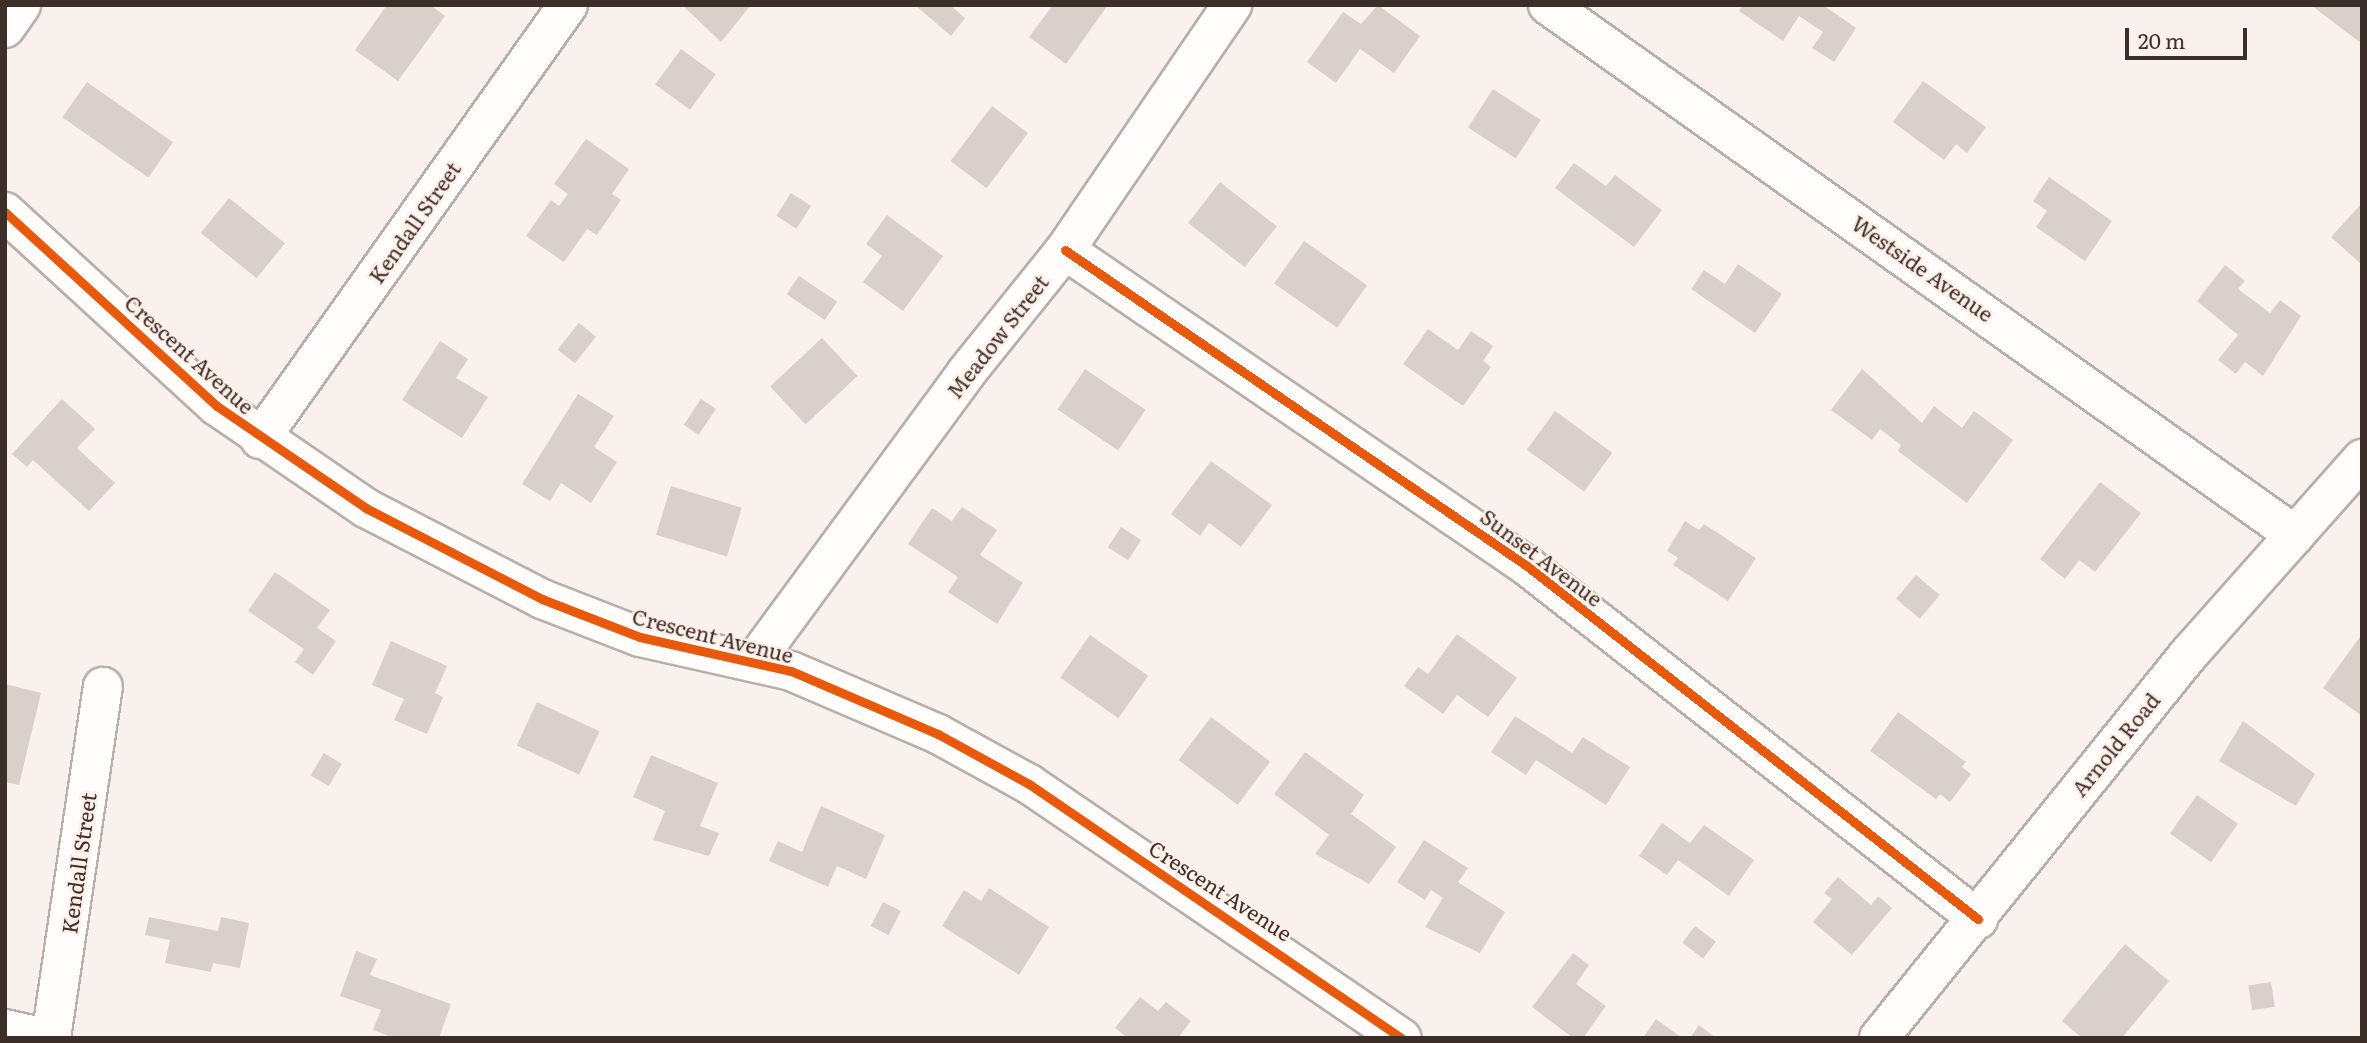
<!DOCTYPE html>
<html>
<head>
<meta charset="utf-8">
<style>
  body { margin:0 }
  #map { position:relative; width:2367px; height:1043px; overflow:hidden; background:#f9f1ed; font-family:Literata,serif }
  div>[style] { position:absolute }
  .building>* { inset:0; background:#dad0cb; transform-origin:0 0 }
  .roads { filter:drop-shadow(2px 0 #b9afaa) drop-shadow(-2px 0 #b9afaa) drop-shadow(0 2px #b9afaa) drop-shadow(0 -2px #b9afaa) }
  .street>* { height:38px; margin:-19px; padding:0 19px; transform-origin:19px; border-radius:19px; background:#fefdfc }
  .cycleway>* { height:9px; margin:-4.5px; padding:0 4.5px; transform-origin:4.5px; border-radius:4.5px; background:#e8590c }
  span { translate:-50% -50%; white-space:nowrap; text-align:center; line-height:1.15; -webkit-text-stroke:5px #feefe8; paint-order:stroke }
  .street-label { font-size:21px; color:#3c2e28 }
  .frame { position:absolute; inset:0; border:7px solid #3c2e28; pointer-events:none }
  .scale { position:absolute; left:2125px; top:28px; width:122px; height:32px; box-sizing:border-box; border:4px solid #3c2e28; border-top:0; padding-left:9px; font-size:21px; line-height:24px; white-space:nowrap; color:#3c2e28; -webkit-text-stroke:5px #feefe8; paint-order:stroke }
</style>
</head>
<body>
<div id="map">
  <div class="building">
    <i style="clip-path:polygon(387px 5px,430px 5px,445px 16px,398px 81px,355px 50px)"></i>
    <i style="clip-path:polygon(682px 5px,751px 5px,721px 42px)"></i>
    <i style="clip-path:polygon(915px 5px,950px 5px,965px 18px,951px 36px)"></i>
    <i style="clip-path:polygon(1053px 5px,1108px 5px,1066px 64px,1029px 37px)"></i>
    <i style="clip-path:polygon(1378px 5px,1420px 36px,1394px 73px,1360px 49px,1336px 83px,1307px 62px,1343px 12px,1361px 24px)"></i>
    <i style="clip-path:polygon(1743px 5px,1823px 5px,1856px 28px,1834px 62px,1812px 48px,1823px 32px,1799px 16px,1783px 41px,1739px 11px)"></i>
    <i style="clip-path:polygon(2311px 5px,2362px 5px,2362px 44px)"></i>
    <i style="left:681px;top:49px;width:43px;height:44px;rotate:36deg"></i>
    <i style="clip-path:polygon(1923px 81px,1986px 127px,1967px 153px,1956px 144px,1944px 160px,1893px 122px)"></i>
    <i style="left:87px;top:82px;width:105px;height:43px;rotate:35deg"></i>
    <i style="left:1493px;top:89px;width:57px;height:46px;rotate:33deg"></i>
    <i style="left:992px;top:106px;width:45px;height:69px;rotate:37deg"></i>
    <i style="clip-path:polygon(586px 139px,629px 169px,612px 194px,621px 200px,597px 235px,587px 229px,564px 262px,526px 236px,551px 200px,559px 206px,568px 194px,554px 184px)"></i>
    <i style="clip-path:polygon(1574px 163px,1606px 186px,1615px 175px,1662px 210px,1634px 247px,1555px 188px)"></i>
    <i style="clip-path:polygon(2049px 177px,2112px 221px,2085px 261px,2036px 227px,2047px 211px,2033px 201px)"></i>
    <i style="left:1220px;top:182px;width:72px;height:52px;rotate:38deg"></i>
    <i style="left:791px;top:193px;width:24px;height:27px;rotate:33deg"></i>
    <i style="left:229px;top:198px;width:72px;height:45px;rotate:39deg"></i>
    <i style="clip-path:polygon(2362px 203px,2362px 265px,2331px 237px)"></i>
    <i style="clip-path:polygon(887px 215px,943px 256px,903px 311px,863px 282px,882px 256px,866px 244px)"></i>
    <i style="left:1304px;top:241px;width:77px;height:52px;rotate:35deg"></i>
    <i style="clip-path:polygon(1738px 264px,1782px 294px,1755px 333px,1691px 289px,1704px 270px,1725px 284px)"></i>
    <i style="clip-path:polygon(2225px 265px,2245px 281px,2238px 289px,2270px 313px,2280px 300px,2301px 316px,2263px 376px,2245px 362px,2236px 374px,2218px 360px,2238px 335px,2197px 301px)"></i>
    <i style="left:799px;top:276px;width:46px;height:22px;rotate:34deg"></i>
    <i style="left:579px;top:323px;width:22px;height:34px;rotate:39deg"></i>
    <i style="clip-path:polygon(1428px 329px,1458px 350px,1471px 331px,1493px 346px,1483px 361px,1491px 367px,1463px 406px,1403px 364px)"></i>
    <i style="left:822px;top:338px;width:52px;height:71px;rotate:47deg"></i>
    <i style="clip-path:polygon(440px 341px,468px 359px,456px 378px,488px 397px,462px 438px,402px 400px)"></i>
    <i style="left:1085px;top:369px;width:73px;height:49px;rotate:34deg"></i>
    <i style="clip-path:polygon(1862px 369px,1922px 423px,1934px 406px,1962px 428px,1974px 411px,2013px 440px,1967px 503px,1898px 451px,1901px 445px,1880px 429px,1872px 440px,1831px 410px)"></i>
    <i style="clip-path:polygon(578px 394px,614px 416px,594px 447px,617px 462px,591px 503px,561px 483px,550px 501px,522px 484px)"></i>
    <i style="clip-path:polygon(62px 399px,95px 429px,77px 448px,115px 483px,89px 511px,33px 460px,27px 467px,12px 454px)"></i>
    <i style="left:701px;top:399px;width:18px;height:31px;rotate:34deg"></i>
    <i style="left:1555px;top:411px;width:71px;height:48px;rotate:36deg"></i>
    <i style="clip-path:polygon(1211px 461px,1272px 505px,1241px 547px,1209px 523px,1200px 536px,1171px 514px)"></i>
    <i style="clip-path:polygon(2100px 482px,2141px 513px,2095px 572px,2079px 560px,2065px 579px,2040px 559px)"></i>
    <i style="left:671px;top:486px;width:74px;height:51px;rotate:17deg"></i>
    <i style="clip-path:polygon(962px 507px,997px 530px,980px 555px,1023px 583px,997px 624px,948px 592px,958px 577px,908px 544px,932px 508px,952px 521px)"></i>
    <i style="clip-path:polygon(1685px 521px,1699px 530px,1704px 524px,1756px 558px,1728px 601px,1673px 565px,1678px 558px,1667px 551px)"></i>
    <i style="left:1121px;top:527px;width:24px;height:24px;rotate:33deg"></i>
    <i style="clip-path:polygon(275px 572px,330px 610px,317px 628px,336px 641px,313px 675px,295px 662px,304px 649px,248px 611px)"></i>
    <i style="left:1916px;top:575px;width:31px;height:31px;rotate:40deg"></i>
    <i style="clip-path:polygon(1457px 634px,1517px 678px,1488px 717px,1457px 695px,1443px 714px,1404px 686px,1418px 667px,1428px 674px)"></i>
    <i style="clip-path:polygon(2362px 634px,2362px 716px,2323px 688px)"></i>
    <i style="left:1090px;top:635px;width:71px;height:52px;rotate:35deg"></i>
    <i style="clip-path:polygon(391px 641px,447px 666px,435px 693px,443px 697px,427px 734px,394px 720px,404px 699px,372px 685px)"></i>
    <i style="clip-path:polygon(5px 684px,41px 693px,19px 785px,5px 782px)"></i>
    <i style="left:537px;top:702px;width:69px;height:48px;rotate:25deg"></i>
    <i style="clip-path:polygon(1898px 712px,1966px 762px,1962px 767px,1971px 774px,1950px 802px,1940px 794px,1936px 799px,1870px 751px)"></i>
    <i style="clip-path:polygon(1515px 716px,1572px 753px,1583px 737px,1630px 767px,1606px 805px,1536px 760px,1526px 775px,1491px 752px)"></i>
    <i style="left:1211px;top:717px;width:74px;height:54px;rotate:37deg"></i>
    <i style="clip-path:polygon(2243px 721px,2315px 774px,2296px 806px,2219px 761px)"></i>
    <i style="clip-path:polygon(1305px 752px,1364px 795px,1351px 814px,1396px 847px,1369px 884px,1315px 854px,1329px 835px,1274px 794px)"></i>
    <i style="left:324px;top:753px;width:21px;height:26px;rotate:31deg"></i>
    <i style="clip-path:polygon(651px 755px,718px 783px,700px 826px,719px 833px,709px 856px,653px 840px,665px 811px,633px 797px)"></i>
    <i style="left:2197px;top:795px;width:50px;height:47px;rotate:35deg"></i>
    <i style="clip-path:polygon(821px 806px,885px 835px,866px 879px,837px 866px,828px 887px,769px 861px,778px 841px,802px 852px)"></i>
    <i style="clip-path:polygon(1662px 823px,1690px 843px,1704px 825px,1754px 860px,1729px 896px,1678px 860px,1667px 875px,1639px 856px)"></i>
    <i style="clip-path:polygon(1424px 840px,1468px 868px,1458px 882px,1505px 912px,1480px 953px,1425px 927px,1443px 898px,1431px 890px,1425px 900px,1397px 882px)"></i>
    <i style="clip-path:polygon(1838px 877px,1871px 905px,1878px 896px,1892px 908px,1852px 955px,1813px 922px,1832px 899px,1824px 893px)"></i>
    <i style="clip-path:polygon(989px 888px,1049px 927px,1019px 975px,942px 926px,964px 890px,981px 901px)"></i>
    <i style="left:883px;top:902px;width:20px;height:27px;rotate:27deg"></i>
    <i style="clip-path:polygon(149px 917px,218px 931px,221px 917px,249px 923px,240px 968px,213px 963px,211px 972px,165px 963px,170px 940px,145px 935px)"></i>
    <i style="left:1695px;top:926px;width:26px;height:21px;rotate:37deg"></i>
    <i style="clip-path:polygon(2125px 944px,2169px 981px,2122px 1038px,2082px 1038px,2062px 1021px)"></i>
    <i style="clip-path:polygon(356px 951px,377px 959px,370px 975px,451px 1004px,439px 1038px,394px 1038px,373px 1030px,381px 1010px,340px 996px)"></i>
    <i style="clip-path:polygon(1573px 953px,1589px 965px,1576px 984px,1606px 1006px,1583px 1038px,1573px 1038px,1532px 1007px)"></i>
    <i style="left:2271px;top:982px;width:25px;height:23px;rotate:81deg"></i>
    <i style="clip-path:polygon(1140px 997px,1158px 1011px,1166px 1002px,1191px 1021px,1178px 1038px,1128px 1038px,1115px 1028px)"></i>
    <i style="clip-path:polygon(1656px 1019px,1682px 1038px,1643px 1038px)"></i>
    <i style="clip-path:polygon(1699px 1025px,1716px 1038px,1690px 1038px)"></i>
  </div>
  <div class="roads">
    <div class="street">
      <i style="left:1548px;top:5px;width:916px;rotate:35.36deg"></i>
      <i style="left:5px;top:28px;width:28px;rotate:-55deg"></i>
      <i style="left:5px;top:212px;width:287px;rotate:42.5deg"></i>
      <i style="left:217px;top:406px;width:181px;rotate:34.4deg"></i>
      <i style="left:366px;top:508px;width:198px;rotate:27.3deg"></i>
      <i style="left:542px;top:599px;width:105px;rotate:21.2deg"></i>
      <i style="left:640px;top:637px;width:155px;rotate:12.7deg"></i>
      <i style="left:791px;top:671px;width:160px;rotate:23.2deg"></i>
      <i style="left:938px;top:734px;width:104px;rotate:28.8deg"></i>
      <i style="left:1029px;top:784px;width:451px;rotate:34.3deg"></i>
      <i style="left:1065px;top:250px;width:560px;rotate:34.37deg"></i>
      <i style="left:1527px;top:566px;width:573px;rotate:38.05deg"></i>
      <i style="left:260px;top:439px;width:532px;rotate:-54.64deg"></i>
      <i style="left:754px;top:662px;width:358px;rotate:-53.7deg"></i>
      <i style="left:966px;top:373px;width:158px;rotate:-51.2deg"></i>
      <i style="left:1065px;top:250px;width:297px;rotate:-55.7deg"></i>
      <i style="left:5px;top:1029px;width:41px;rotate:12.7deg"></i>
      <i style="left:51px;top:1038px;width:355px;rotate:-81.6deg"></i>
      <i style="left:1879px;top:1038px;width:494px;rotate:-51.1deg"></i>
      <i style="left:2189px;top:654px;width:261px;rotate:-48.4deg"></i>
    </div>
  </div>
  <div class="cycleway">
    <i style="left:5px;top:212px;width:287px;rotate:42.5deg"></i>
    <i style="left:217px;top:406px;width:181px;rotate:34.4deg"></i>
    <i style="left:366px;top:508px;width:198px;rotate:27.3deg"></i>
    <i style="left:542px;top:599px;width:105px;rotate:21.2deg"></i>
    <i style="left:640px;top:637px;width:155px;rotate:12.7deg"></i>
    <i style="left:791px;top:671px;width:160px;rotate:23.2deg"></i>
    <i style="left:938px;top:734px;width:104px;rotate:28.8deg"></i>
    <i style="left:1029px;top:784px;width:451px;rotate:34.3deg"></i>
    <i style="left:1065px;top:250px;width:560px;rotate:34.37deg"></i>
    <i style="left:1527px;top:566px;width:573px;rotate:38.05deg"></i>
  </div>
  <div class="street-label">
    <span style="left:414px;top:222px;rotate:-55deg">Kendall Street</span>
    <span style="left:1923px;top:268px;rotate:35deg">Westside Avenue</span>
    <span style="left:997px;top:336px;rotate:-52deg">Meadow Street</span>
    <span style="left:190px;top:354px;rotate:42deg">Crescent Avenue</span>
    <span style="left:1542px;top:557px;rotate:37deg">Sunset Avenue</span>
    <span style="left:713px;top:635px;rotate:14deg">Crescent Avenue</span>
    <span style="left:2115px;top:744px;rotate:-51deg">Arnold Road</span>
    <span style="left:78px;top:863px;rotate:-82deg">Kendall Street</span>
    <span style="left:1221px;top:890px;rotate:33deg">Crescent Avenue</span>
  </div>
  <div class="frame"></div>
  <div class="scale">20 m</div>
</div>
</body>
</html>
